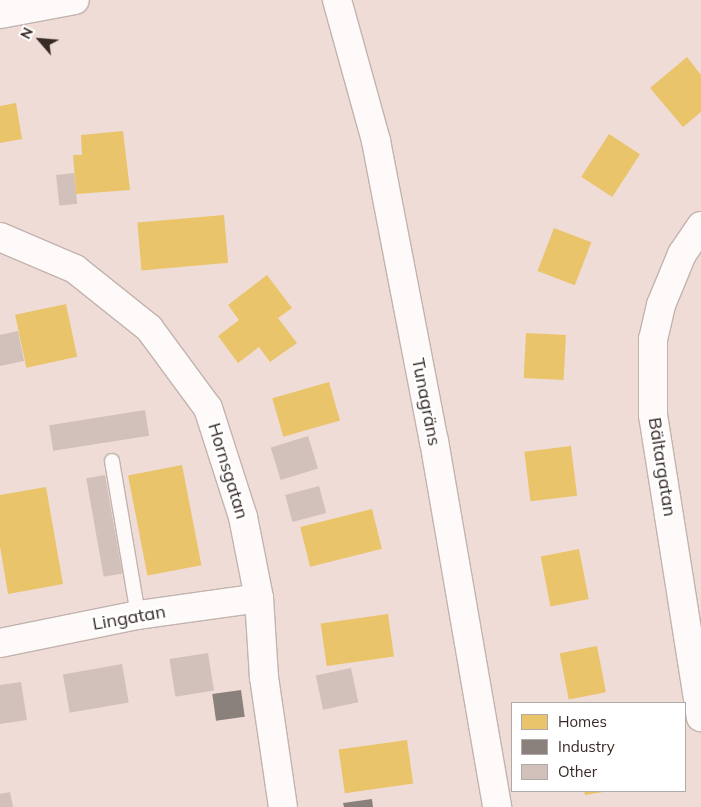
<!DOCTYPE html>
<html>
<head>
<meta charset="utf-8">
<style>
  body { margin:0 }
  #map { position:relative; width:701px; height:807px; overflow:hidden; background:#f0dcd6; font-family:Mulish,sans-serif }
  div>[style] { position:absolute }
  .homes>* { inset:0; background:#e9c46a; transform-origin:0 0 }
  .industry>* { inset:0; background:#8a817c; transform-origin:0 0 }
  .building>* { inset:0; background:#d2c0bb; transform-origin:0 0 }
  .roads { filter:drop-shadow(1px 0 #c2b3ae) drop-shadow(-1px 0 #c2b3ae) drop-shadow(0 1px #c2b3ae) drop-shadow(0 -1px #c2b3ae) }
  .lane>* { height:14px; margin:-7px; padding:0 7px; transform-origin:7px; border-radius:7px; background:#fdfaf9 }
  .street>* { height:28px; margin:-14px; padding:0 14px; transform-origin:14px; border-radius:14px; background:#fdfaf9 }
  .highway>* { height:28px; margin:-14px; padding:0 14px; transform-origin:14px; border-radius:14px; background:#fdfaf9 }
  span { translate:-50% -50%; white-space:nowrap; text-align:center; line-height:1.15; -webkit-text-stroke:5px #fff; paint-order:stroke }
  .street-label { font-size:18px; color:#372a25 }
  .legend { position:absolute; left:511px; top:702px; width:175px; height:90px; box-sizing:border-box; background:#fff; border:1px solid #afaaa8; margin:0; padding:6px 9px; list-style:none; font-size:15px; color:#372a25 }
  .legend li { display:flex; align-items:center; gap:10px; height:25px }
  .legend b { width:25px; border:1px solid #afaaa8 }
  .north { position:absolute; left:15px; top:15px; width:50px; height:50px; -webkit-text-stroke:4px #fff; paint-order:stroke; rotate:297deg; font-size:14px; font-weight:700; line-height:20px; text-align:center; color:#372a25 }
  .north::after { content:''; display:block; margin:auto; width:18px; height:22px; background:#372a25; clip-path:polygon(50% 0,100% 100%,50% 72%,0 100%) }
</style>
</head>
<body>
<div id="map">
  <div class="homes">
    <i style="clip-path:polygon(687px 57px,701px 75px,701px 112px,683px 127px,650px 88px)"></i>
    <i style="clip-path:polygon(16px 103px,22px 139px,0 143px,0 106px)"></i>
    <i style="clip-path:polygon(123px 131px,130px 190px,76px 194px,73px 155px,82px 155px,81px 135px)"></i>
    <i style="left:609px;top:134px;width:37px;height:51px;rotate:33deg"></i>
    <i style="left:224px;top:215px;width:48px;height:87px;rotate:85deg"></i>
    <i style="left:554px;top:228px;width:40px;height:46px;rotate:21deg"></i>
    <i style="clip-path:polygon(267px 275px,292px 308px,278px 318px,297px 343px,270px 362px,259px 347px,238px 363px,218px 336px,239px 320px,228px 305px)"></i>
    <i style="left:66px;top:304px;width:54px;height:52px;rotate:78deg"></i>
    <i style="left:526px;top:333px;width:40px;height:45px;rotate:3deg"></i>
    <i style="left:329px;top:382px;width:40px;height:59px;rotate:74deg"></i>
    <i style="left:571px;top:446px;width:50px;height:47px;rotate:83deg"></i>
    <i style="left:182px;top:465px;width:102px;height:55px;rotate:79deg"></i>
    <i style="clip-path:polygon(46px 487px,63px 584px,8px 594px,0 546px,0 495px)"></i>
    <i style="left:372px;top:509px;width:41px;height:74px;rotate:76deg"></i>
    <i style="left:579px;top:549px;width:51px;height:39px;rotate:79deg"></i>
    <i style="left:388px;top:614px;width:43px;height:68px;rotate:82deg"></i>
    <i style="left:597px;top:646px;width:47px;height:38px;rotate:79deg"></i>
    <i style="left:407px;top:740px;width:44px;height:69px;rotate:82deg"></i>
    <i style="clip-path:polygon(584px 791px,603px 791px,603px 792px,585px 795px)"></i>
  </div>
  <div class="industry">
    <i style="left:241px;top:690px;width:27px;height:29px;rotate:82deg"></i>
    <i style="clip-path:polygon(372px 799px,373px 807px,344px 807px,343px 803px)"></i>
  </div>
  <div class="building">
    <i style="left:74px;top:173px;width:31px;height:18px;rotate:84deg"></i>
    <i style="clip-path:polygon(18px 331px,24px 361px,0 366px,0 335px)"></i>
    <i style="left:145px;top:410px;width:26px;height:97px;rotate:81deg"></i>
    <i style="left:308px;top:436px;width:34px;height:39px;rotate:73deg"></i>
    <i style="left:105px;top:475px;width:100px;height:19px;rotate:80deg"></i>
    <i style="left:319px;top:486px;width:28px;height:35px;rotate:75deg"></i>
    <i style="left:208px;top:653px;width:38px;height:39px;rotate:81deg"></i>
    <i style="left:122px;top:664px;width:39px;height:60px;rotate:80deg"></i>
    <i style="left:351px;top:668px;width:35px;height:36px;rotate:78deg"></i>
    <i style="clip-path:polygon(21px 682px,27px 720px,0 724px,0 685px)"></i>
    <i style="clip-path:polygon(10px 792px,13px 807px,0 807px,0 794px)"></i>
  </div>
  <div class="roads">
    <div class="lane">
      <i style="left:112px;top:461px;width:156px;rotate:80.4deg"></i>
    </div>
    <div class="street">
      <i style="left:337px;top:0;width:146px;rotate:74.5deg"></i>
      <i style="left:376px;top:141px;width:306px;rotate:79.1deg"></i>
      <i style="left:434px;top:441px;width:371px;rotate:80.2deg"></i>
      <i style="left:701px;top:226px;width:34px;rotate:124deg"></i>
      <i style="left:682px;top:254px;width:55px;rotate:112.4deg"></i>
      <i style="left:661px;top:305px;width:35px;rotate:103deg"></i>
      <i style="left:653px;top:339px;width:76px;rotate:90deg"></i>
      <i style="left:653px;top:415px;width:306px;rotate:81deg"></i>
      <i style="left:0;top:237px;width:82px;rotate:23.1deg"></i>
      <i style="left:75px;top:269px;width:95px;rotate:38.6deg"></i>
      <i style="left:149px;top:328px;width:99px;rotate:53.6deg"></i>
      <i style="left:208px;top:408px;width:114px;rotate:72.2deg"></i>
      <i style="left:243px;top:517px;width:83px;rotate:78.8deg"></i>
      <i style="left:259px;top:598px;width:79px;rotate:86.4deg"></i>
      <i style="left:264px;top:677px;width:131px;rotate:81.7deg"></i>
      <i style="left:0;top:643px;width:141px;rotate:-11.5deg"></i>
      <i style="left:138px;top:615px;width:122px;rotate:-8deg"></i>
    </div>
    <div class="highway">
      <i style="left:0;top:14px;width:76px;rotate:-10.6deg"></i>
    </div>
  </div>
  <div class="street-label">
    <span style="left:426px;top:402px;rotate:79deg">Tunagräns</span>
    <span style="left:662px;top:467px;rotate:81deg">Bältargatan</span>
    <span style="left:228px;top:471px;rotate:73deg">Hornsgatan</span>
    <span style="left:129px;top:618px;rotate:-10deg">Lingatan</span>
  </div>
  <ul class="legend">
  <li><b style="height:14px;background:#e9c46a"></b>Homes</li>
  <li><b style="height:14px;background:#8a817c"></b>Industry</li>
  <li><b style="height:14px;background:#d2c0bb"></b>Other</li>
  </ul>
  <div class="north">N</div>
</div>
</body>
</html>
